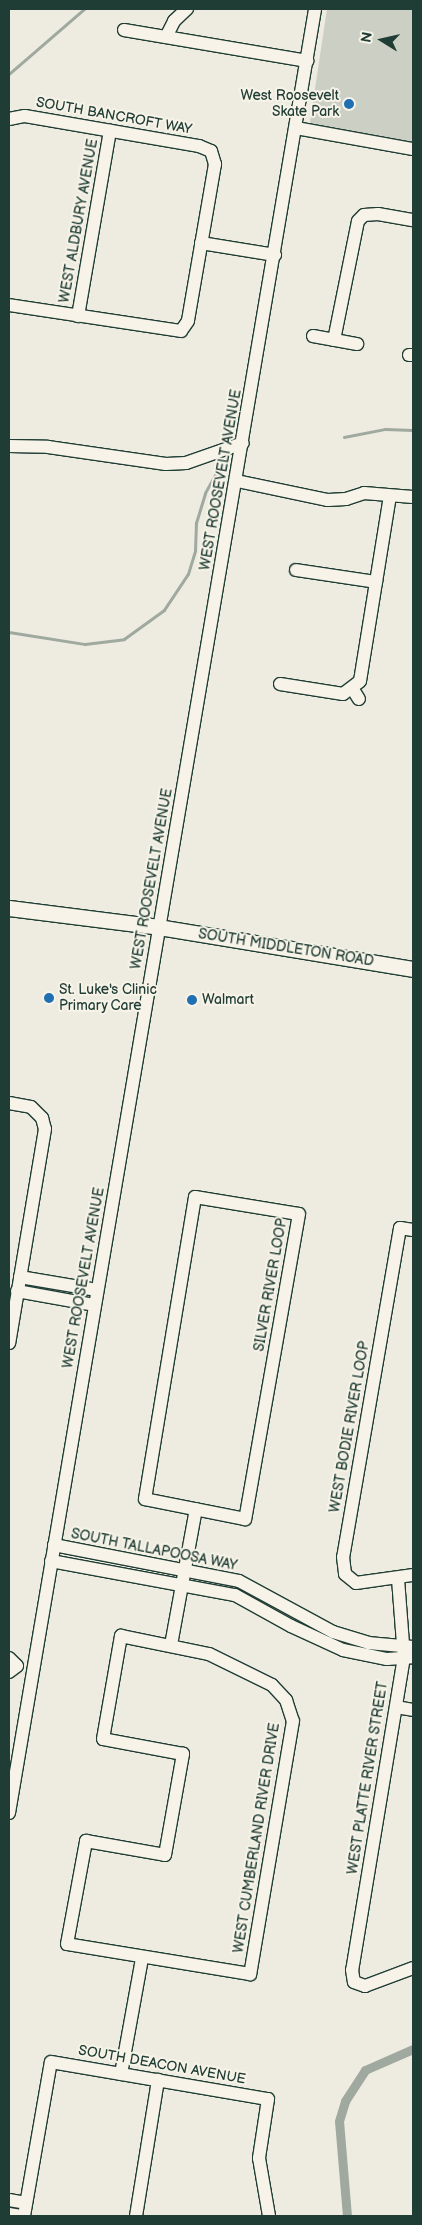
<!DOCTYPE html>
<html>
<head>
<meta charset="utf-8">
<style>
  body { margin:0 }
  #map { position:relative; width:422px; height:2225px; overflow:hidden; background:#eeece1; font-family:"Balsamiq Sans",sans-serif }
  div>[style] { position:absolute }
  .green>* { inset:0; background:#cccfc4 }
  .stream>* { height:2.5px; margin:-1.25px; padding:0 1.25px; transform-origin:1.25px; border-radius:1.25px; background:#9fa99f }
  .canal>* { height:9px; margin:-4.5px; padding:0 4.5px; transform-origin:4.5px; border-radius:4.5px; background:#9fa99f }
  .roads { filter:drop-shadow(1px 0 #1f3d34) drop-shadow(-1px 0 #1f3d34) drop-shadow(0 1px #1f3d34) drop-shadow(0 -1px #1f3d34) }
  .minor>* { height:12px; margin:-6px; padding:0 6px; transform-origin:6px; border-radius:6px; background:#f7f3e8 }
  .major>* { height:15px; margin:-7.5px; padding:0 7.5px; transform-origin:7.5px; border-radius:7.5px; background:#f7f3e8 }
  .dots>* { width:14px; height:14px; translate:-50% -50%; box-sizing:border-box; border:2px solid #f7f3e8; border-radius:50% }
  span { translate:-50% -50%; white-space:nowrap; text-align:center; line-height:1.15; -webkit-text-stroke:4px #f7f3e8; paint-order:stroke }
  .poi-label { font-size:14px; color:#1f3d34 }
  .right { translate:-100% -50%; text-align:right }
  .left { translate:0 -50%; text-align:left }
  .street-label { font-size:14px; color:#1f3d34 }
  .frame { position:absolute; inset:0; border:10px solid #1f3d34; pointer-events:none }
  .north { position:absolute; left:357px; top:15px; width:50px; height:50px; -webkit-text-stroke:4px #f7f3e8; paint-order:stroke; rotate:280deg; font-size:14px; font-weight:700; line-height:20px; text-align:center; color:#1f3d34 }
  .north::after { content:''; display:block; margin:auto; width:18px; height:22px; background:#1f3d34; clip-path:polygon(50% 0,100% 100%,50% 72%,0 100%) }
</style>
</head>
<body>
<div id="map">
  <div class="green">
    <i style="clip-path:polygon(327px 9px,413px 9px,413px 144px,313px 126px,310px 122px)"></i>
  </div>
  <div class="stream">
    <i style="left:9px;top:74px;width:99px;rotate:-40.9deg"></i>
    <i style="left:344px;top:437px;width:42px;rotate:-11deg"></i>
    <i style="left:385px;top:429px;width:28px;rotate:2deg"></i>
    <i style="left:9px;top:632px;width:77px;rotate:9deg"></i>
    <i style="left:85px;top:644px;width:39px;rotate:-7deg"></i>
    <i style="left:124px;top:639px;width:49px;rotate:-35.9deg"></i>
    <i style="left:164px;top:610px;width:43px;rotate:-56.3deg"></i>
    <i style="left:188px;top:574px;width:24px;rotate:-73deg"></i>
    <i style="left:195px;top:551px;width:28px;rotate:-88deg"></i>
    <i style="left:196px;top:523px;width:31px;rotate:-73deg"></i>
    <i style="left:205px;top:493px;width:31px;rotate:-61deg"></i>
  </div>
  <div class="canal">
    <i style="left:347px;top:2216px;width:95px;rotate:-94.8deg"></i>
    <i style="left:339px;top:2121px;width:21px;rotate:-73deg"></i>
    <i style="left:345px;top:2101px;width:37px;rotate:-57deg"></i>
    <i style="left:365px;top:2070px;width:52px;rotate:-23.6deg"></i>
  </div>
  <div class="roads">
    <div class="minor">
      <i style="left:124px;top:30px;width:186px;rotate:9.6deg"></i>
      <i style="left:166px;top:37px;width:18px;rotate:-63deg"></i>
      <i style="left:174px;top:21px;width:18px;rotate:-43deg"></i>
      <i style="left:9px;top:119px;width:16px;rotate:-11deg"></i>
      <i style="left:25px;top:116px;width:177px;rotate:9.8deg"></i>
      <i style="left:199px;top:146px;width:13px;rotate:23deg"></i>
      <i style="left:211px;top:151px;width:14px;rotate:73deg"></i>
      <i style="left:215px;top:164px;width:159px;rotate:99.8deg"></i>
      <i style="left:188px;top:321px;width:12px;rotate:125deg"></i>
      <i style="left:181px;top:331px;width:174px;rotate:-171.4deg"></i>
      <i style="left:296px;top:128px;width:119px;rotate:10.2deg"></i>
      <i style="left:201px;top:243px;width:75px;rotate:9.2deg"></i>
      <i style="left:78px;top:316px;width:188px;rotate:-80.2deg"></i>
      <i style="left:313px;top:336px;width:45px;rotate:10.3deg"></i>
      <i style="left:334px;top:340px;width:121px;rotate:-78.6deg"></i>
      <i style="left:358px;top:221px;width:8px;rotate:-45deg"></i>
      <i style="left:364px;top:215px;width:14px;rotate:-4deg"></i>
      <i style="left:378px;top:214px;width:36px;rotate:10deg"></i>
      <i style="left:409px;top:355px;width:4px"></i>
      <i style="left:9px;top:446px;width:39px;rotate:1deg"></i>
      <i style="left:48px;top:447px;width:119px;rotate:8.2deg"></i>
      <i style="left:166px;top:464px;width:20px;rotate:-3deg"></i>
      <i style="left:186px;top:463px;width:60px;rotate:-19.3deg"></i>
      <i style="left:237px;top:481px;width:93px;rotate:11.8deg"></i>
      <i style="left:328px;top:500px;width:18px;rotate:-3deg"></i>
      <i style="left:346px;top:499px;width:19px;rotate:-18deg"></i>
      <i style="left:364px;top:493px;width:49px;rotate:4.7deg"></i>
      <i style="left:296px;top:570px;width:81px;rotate:8.5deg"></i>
      <i style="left:280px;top:684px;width:64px;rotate:9deg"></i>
      <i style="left:343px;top:694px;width:21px;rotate:-37deg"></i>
      <i style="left:360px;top:681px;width:187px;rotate:-80.8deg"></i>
      <i style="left:352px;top:688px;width:13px;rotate:58deg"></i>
      <i style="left:9px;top:1103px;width:22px;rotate:10deg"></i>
      <i style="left:31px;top:1107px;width:16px;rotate:45deg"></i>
      <i style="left:42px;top:1118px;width:11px;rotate:75deg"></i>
      <i style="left:45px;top:1129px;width:217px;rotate:99.5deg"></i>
      <i style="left:195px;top:1197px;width:105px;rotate:9.3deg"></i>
      <i style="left:299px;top:1214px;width:310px;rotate:100deg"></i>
      <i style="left:245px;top:1519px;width:102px;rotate:-168.7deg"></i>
      <i style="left:145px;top:1499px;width:306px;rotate:-80.6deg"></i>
      <i style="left:413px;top:1230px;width:13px;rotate:-171deg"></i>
      <i style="left:400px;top:1228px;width:334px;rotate:99.8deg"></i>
      <i style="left:343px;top:1557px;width:17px;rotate:83deg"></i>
      <i style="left:345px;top:1574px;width:14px;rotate:39deg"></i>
      <i style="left:356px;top:1583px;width:58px;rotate:-8deg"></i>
      <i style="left:20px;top:1277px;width:78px;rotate:9.6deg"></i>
      <i style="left:17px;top:1291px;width:78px;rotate:10.3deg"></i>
      <i style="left:54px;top:1545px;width:188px;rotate:11deg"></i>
      <i style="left:239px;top:1581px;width:107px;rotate:28.5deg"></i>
      <i style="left:333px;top:1632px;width:37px;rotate:17deg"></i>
      <i style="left:368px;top:1643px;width:45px;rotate:5.1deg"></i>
      <i style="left:51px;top:1561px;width:187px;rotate:10.5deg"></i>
      <i style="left:235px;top:1595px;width:64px;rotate:29deg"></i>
      <i style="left:291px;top:1626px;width:57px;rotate:24.8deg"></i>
      <i style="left:343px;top:1650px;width:45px;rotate:11.6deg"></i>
      <i style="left:387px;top:1659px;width:26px;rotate:-4deg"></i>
      <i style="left:398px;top:1579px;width:78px;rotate:85.6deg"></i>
      <i style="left:404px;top:1657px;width:317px;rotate:99.4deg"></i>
      <i style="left:352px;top:1970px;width:12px;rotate:81deg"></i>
      <i style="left:354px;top:1982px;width:12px;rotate:20deg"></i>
      <i style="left:365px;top:1986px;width:51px;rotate:-20.6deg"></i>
      <i style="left:121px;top:1636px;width:90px;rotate:11.6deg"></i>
      <i style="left:209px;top:1654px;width:70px;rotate:26.2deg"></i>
      <i style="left:272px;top:1685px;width:21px;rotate:47deg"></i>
      <i style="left:286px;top:1700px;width:22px;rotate:72deg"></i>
      <i style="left:293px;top:1721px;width:257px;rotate:99.6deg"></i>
      <i style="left:250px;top:1974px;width:185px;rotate:-170.7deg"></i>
      <i style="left:67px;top:1944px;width:105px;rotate:-79.5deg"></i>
      <i style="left:86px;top:1841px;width:80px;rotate:10deg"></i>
      <i style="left:165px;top:1855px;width:103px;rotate:-79.9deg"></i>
      <i style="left:183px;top:1754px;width:81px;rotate:-169.4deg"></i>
      <i style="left:103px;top:1739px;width:105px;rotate:-80.1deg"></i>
      <i style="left:171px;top:1645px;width:138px;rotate:-79.6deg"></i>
      <i style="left:9px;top:1658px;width:11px;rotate:45deg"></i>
      <i style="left:17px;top:1666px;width:10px;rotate:143deg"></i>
      <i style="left:396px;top:1707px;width:17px;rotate:10deg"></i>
      <i style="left:9px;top:1813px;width:1830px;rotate:-80.37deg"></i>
      <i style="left:121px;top:2074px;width:118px;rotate:-79.7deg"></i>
      <i style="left:9px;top:2200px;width:17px;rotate:10deg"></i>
      <i style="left:9px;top:2214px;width:12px;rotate:9deg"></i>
      <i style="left:24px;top:2216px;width:156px;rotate:-80.1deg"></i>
      <i style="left:51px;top:2062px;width:220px;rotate:9.7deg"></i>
      <i style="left:268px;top:2099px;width:60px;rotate:98.7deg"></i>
      <i style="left:259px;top:2158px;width:59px;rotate:80.2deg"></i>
      <i style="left:136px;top:2216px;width:138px;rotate:-80.8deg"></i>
    </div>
    <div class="major">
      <i style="left:9px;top:908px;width:151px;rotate:7.2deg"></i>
      <i style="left:159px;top:927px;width:257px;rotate:9.4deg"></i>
    </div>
  </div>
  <div class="dots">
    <i style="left:349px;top:104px;background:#1f6fb2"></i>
    <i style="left:49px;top:998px;background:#1f6fb2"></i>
    <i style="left:192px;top:1000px;background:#1f6fb2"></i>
  </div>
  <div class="poi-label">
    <span class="right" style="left:339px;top:104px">West Roosevelt<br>Skate Park</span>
    <span class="left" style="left:59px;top:998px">St. Luke's Clinic<br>Primary Care</span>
    <span class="left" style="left:202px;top:1000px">Walmart</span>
  </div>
  <div class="street-label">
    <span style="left:114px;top:116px;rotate:10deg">SOUTH BANCROFT WAY</span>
    <span style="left:79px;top:221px;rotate:-80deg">WEST ALDBURY AVENUE</span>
    <span style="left:221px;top:480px;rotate:-80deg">WEST ROOSEVELT AVENUE</span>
    <span style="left:152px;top:879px;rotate:-80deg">WEST ROOSEVELT AVENUE</span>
    <span style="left:286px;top:948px;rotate:9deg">SOUTH MIDDLETON ROAD</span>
    <span style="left:84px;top:1278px;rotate:-80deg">WEST ROOSEVELT AVENUE</span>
    <span style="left:271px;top:1285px;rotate:-80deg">SILVER RIVER LOOP</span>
    <span style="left:350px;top:1427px;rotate:-80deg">WEST BODIE RIVER LOOP</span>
    <span style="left:154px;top:1550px;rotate:11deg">SOUTH TALLAPOOSA WAY</span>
    <span style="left:368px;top:1778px;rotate:-81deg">WEST PLATTE RIVER STREET</span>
    <span style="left:257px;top:1838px;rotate:-81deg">WEST CUMBERLAND RIVER DRIVE</span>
    <span style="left:162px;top:2065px;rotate:10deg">SOUTH DEACON AVENUE</span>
  </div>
  <div class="frame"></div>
  <div class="north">N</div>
</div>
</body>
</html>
